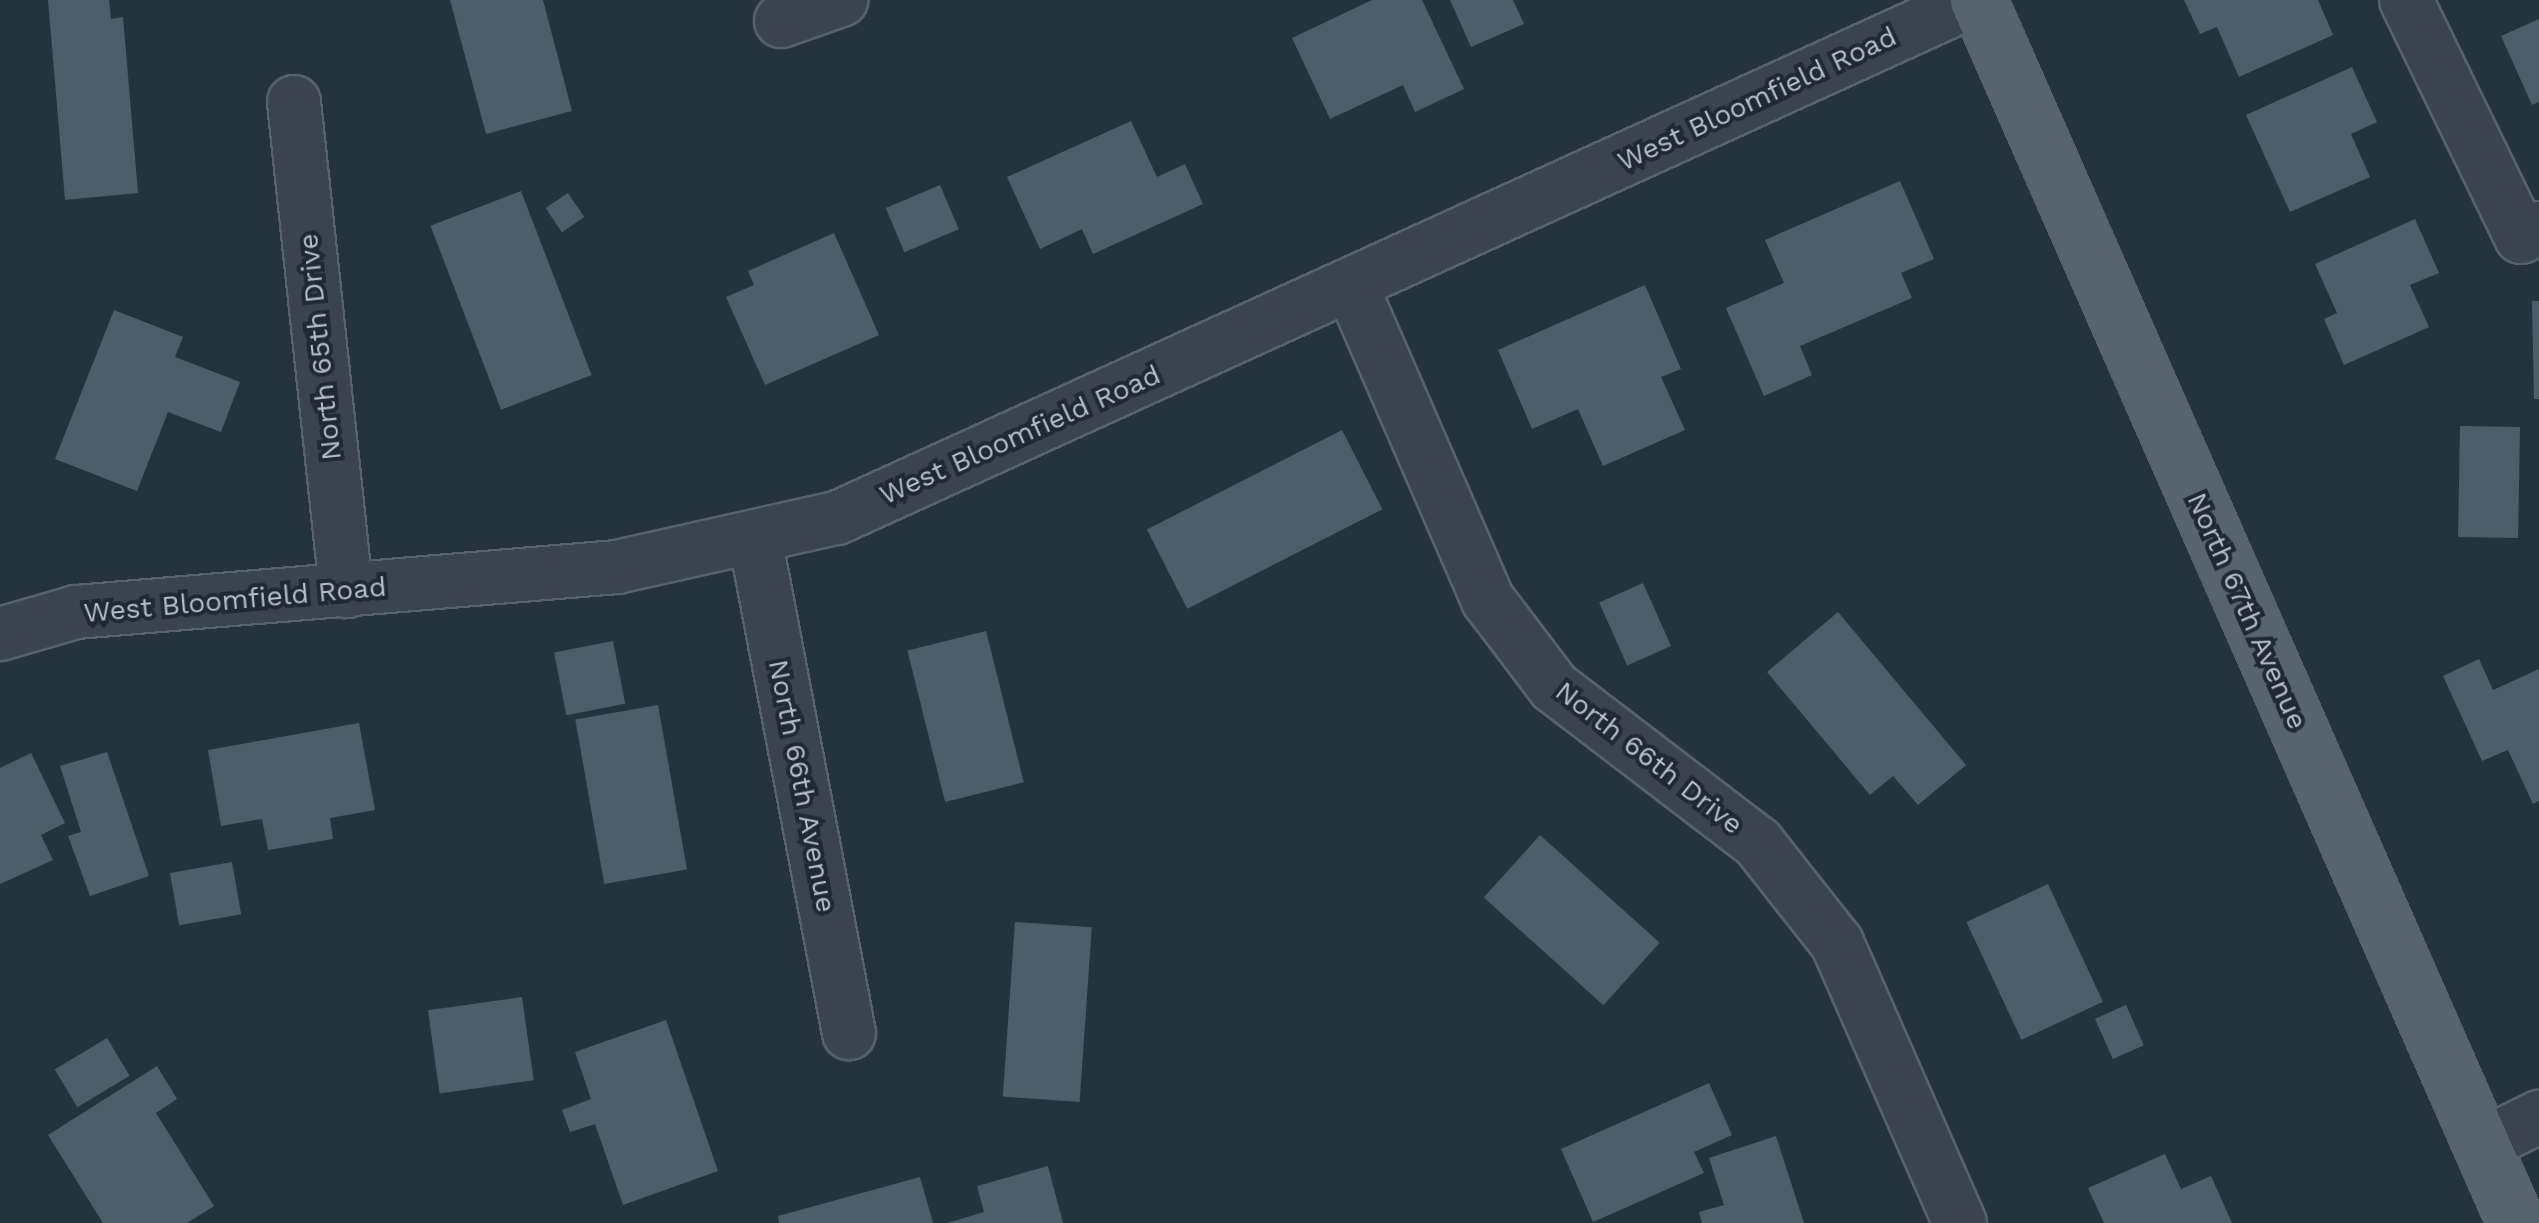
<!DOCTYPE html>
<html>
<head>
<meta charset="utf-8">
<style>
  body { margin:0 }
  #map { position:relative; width:2539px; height:1223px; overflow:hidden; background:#25333d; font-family:"Work Sans",sans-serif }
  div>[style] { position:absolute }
  .building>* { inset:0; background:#4e5d69; transform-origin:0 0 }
  .roads { filter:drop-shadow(2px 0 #57626c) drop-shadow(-2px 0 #57626c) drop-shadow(0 2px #57626c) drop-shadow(0 -2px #57626c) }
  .minor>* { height:52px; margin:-26px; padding:0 26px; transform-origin:26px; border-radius:26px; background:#39444e }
  .major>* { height:55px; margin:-27.5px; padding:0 27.5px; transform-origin:27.5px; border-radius:27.5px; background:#57636d }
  span { translate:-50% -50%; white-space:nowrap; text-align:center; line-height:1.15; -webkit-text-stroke:8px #1e2933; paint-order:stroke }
  .street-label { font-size:28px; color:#b5bfc9 }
</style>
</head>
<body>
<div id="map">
  <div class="building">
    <i style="clip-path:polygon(48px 0,109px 0,111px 19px,123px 17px,138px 193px,65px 200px)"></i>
    <i style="clip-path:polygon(450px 0,543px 0,572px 111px,486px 134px)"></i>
    <i style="clip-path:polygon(1372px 0,1422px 0,1464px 89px,1415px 112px,1403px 85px,1330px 119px,1292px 38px)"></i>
    <i style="clip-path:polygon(1450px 0,1513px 0,1524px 24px,1471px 47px)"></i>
    <i style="clip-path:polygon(2184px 0,2318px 0,2333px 35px,2239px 77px,2217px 27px,2200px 34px)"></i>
    <i style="clip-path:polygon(2539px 19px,2539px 102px,2532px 105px,2501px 36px)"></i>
    <i style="clip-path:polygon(2352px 67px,2377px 122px,2351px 134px,2370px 177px,2290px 212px,2246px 115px)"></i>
    <i style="clip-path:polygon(1131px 121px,1157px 177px,1185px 164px,1203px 204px,1093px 254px,1082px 229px,1040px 249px,1007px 177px)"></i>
    <i style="clip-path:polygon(1900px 181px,1934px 259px,1901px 273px,1912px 298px,1800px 346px,1812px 375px,1764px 396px,1726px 308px,1784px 283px,1765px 240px)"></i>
    <i style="left:940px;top:185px;width:48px;height:59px;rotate:67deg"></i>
    <i style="left:521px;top:191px;width:197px;height:97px;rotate:69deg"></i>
    <i style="left:568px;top:193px;width:29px;height:27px;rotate:56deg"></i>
    <i style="clip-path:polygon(2415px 219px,2439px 273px,2410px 285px,2429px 327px,2344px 365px,2324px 319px,2337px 313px,2315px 264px)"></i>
    <i style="clip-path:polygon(834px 233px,879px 335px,765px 385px,726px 297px,754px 285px,748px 271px)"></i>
    <i style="clip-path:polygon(1645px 285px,1681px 369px,1661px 377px,1685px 430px,1603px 466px,1578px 409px,1532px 429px,1498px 350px)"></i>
    <i style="clip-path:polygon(2532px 301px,2539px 301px,2539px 399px,2534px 399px)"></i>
    <i style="clip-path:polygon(114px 310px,183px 337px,175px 357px,240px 382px,221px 432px,168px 412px,137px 491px,55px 459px)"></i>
    <i style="left:2460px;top:426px;width:60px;height:111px;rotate:1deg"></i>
    <i style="left:1342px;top:430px;width:89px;height:219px;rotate:63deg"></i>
    <i style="left:1643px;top:583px;width:69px;height:48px;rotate:66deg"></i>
    <i style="clip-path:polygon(1838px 612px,1966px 765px,1918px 805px,1893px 776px,1870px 795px,1767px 672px)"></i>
    <i style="left:986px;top:631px;width:156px;height:81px;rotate:76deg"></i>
    <i style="left:613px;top:641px;width:64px;height:60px;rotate:79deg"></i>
    <i style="clip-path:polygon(2479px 659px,2493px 690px,2539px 669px,2539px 801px,2533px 804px,2508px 750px,2482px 761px,2443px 676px)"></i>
    <i style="left:658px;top:705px;width:167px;height:84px;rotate:80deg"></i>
    <i style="clip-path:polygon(359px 723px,375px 810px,330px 818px,333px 839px,268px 850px,262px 819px,221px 826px,208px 750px)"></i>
    <i style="clip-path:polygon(107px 752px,149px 876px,90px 896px,68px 836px,81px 832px,60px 766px)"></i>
    <i style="clip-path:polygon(31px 753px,65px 823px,41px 835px,53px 860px,0 884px,0 768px)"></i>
    <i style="left:1540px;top:835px;width:161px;height:84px;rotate:42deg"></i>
    <i style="left:232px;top:862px;width:53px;height:63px;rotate:80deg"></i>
    <i style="left:2048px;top:884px;width:130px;height:90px;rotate:65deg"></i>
    <i style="left:1015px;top:922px;width:77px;height:175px;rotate:4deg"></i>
    <i style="left:522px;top:997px;width:84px;height:95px;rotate:82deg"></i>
    <i style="left:2126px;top:1005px;width:44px;height:34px;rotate:66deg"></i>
    <i style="clip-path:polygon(666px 1020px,718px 1171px,623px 1205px,595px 1124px,570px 1132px,562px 1110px,591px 1099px,575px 1052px)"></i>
    <i style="left:107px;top:1038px;width:44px;height:61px;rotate:59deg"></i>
    <i style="clip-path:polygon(157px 1066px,177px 1099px,156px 1113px,214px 1206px,187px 1223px,103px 1223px,48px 1135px)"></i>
    <i style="clip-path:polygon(1709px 1083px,1732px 1135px,1694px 1152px,1704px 1173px,1593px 1222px,1561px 1149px)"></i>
    <i style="clip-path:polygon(1776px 1136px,1804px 1223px,1702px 1223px,1699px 1212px,1724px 1205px,1709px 1158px)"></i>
    <i style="clip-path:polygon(2165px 1154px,2181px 1189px,2211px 1176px,2232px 1223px,2104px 1223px,2088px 1188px)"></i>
    <i style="clip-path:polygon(1048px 1166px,1063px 1223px,947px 1223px,984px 1212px,977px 1186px)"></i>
    <i style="clip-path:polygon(920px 1177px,933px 1223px,779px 1223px,778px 1216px)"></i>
  </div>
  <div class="roads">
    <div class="minor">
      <i style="left:2406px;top:0;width:263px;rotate:64.1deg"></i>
      <i style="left:2521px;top:237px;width:20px;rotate:-27deg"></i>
      <i style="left:781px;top:21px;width:64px;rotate:-19.3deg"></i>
      <i style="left:294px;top:102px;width:492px;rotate:83.9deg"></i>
      <i style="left:1351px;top:285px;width:344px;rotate:66.5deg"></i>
      <i style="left:1488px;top:600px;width:109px;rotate:52.8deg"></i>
      <i style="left:1554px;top:687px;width:257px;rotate:37.4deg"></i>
      <i style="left:1758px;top:843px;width:127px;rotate:51.7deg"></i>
      <i style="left:1837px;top:943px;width:306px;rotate:66.3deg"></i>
      <i style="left:755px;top:538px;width:504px;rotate:79.25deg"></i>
      <i style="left:0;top:634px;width:79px;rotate:-16.1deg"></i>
      <i style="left:76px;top:612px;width:543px;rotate:-4.75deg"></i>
      <i style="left:617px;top:567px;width:225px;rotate:-12.6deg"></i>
      <i style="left:837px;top:518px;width:1249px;rotate:-24.49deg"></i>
      <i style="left:2482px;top:1145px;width:64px;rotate:-26.2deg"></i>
    </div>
    <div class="major">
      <i style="left:1978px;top:0;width:1336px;rotate:66.26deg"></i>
    </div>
  </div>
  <div class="street-label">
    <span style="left:1757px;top:99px;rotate:-25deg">West Bloomfield Road</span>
    <span style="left:320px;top:347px;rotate:-96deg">North 65th Drive</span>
    <span style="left:1020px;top:435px;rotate:-24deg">West Bloomfield Road</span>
    <span style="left:235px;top:600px;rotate:-5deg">West Bloomfield Road</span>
    <span style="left:2247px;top:611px;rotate:66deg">North 67th Avenue</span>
    <span style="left:1649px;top:758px;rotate:38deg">North 66th Drive</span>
    <span style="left:802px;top:786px;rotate:79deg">North 66th Avenue</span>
  </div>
</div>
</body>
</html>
